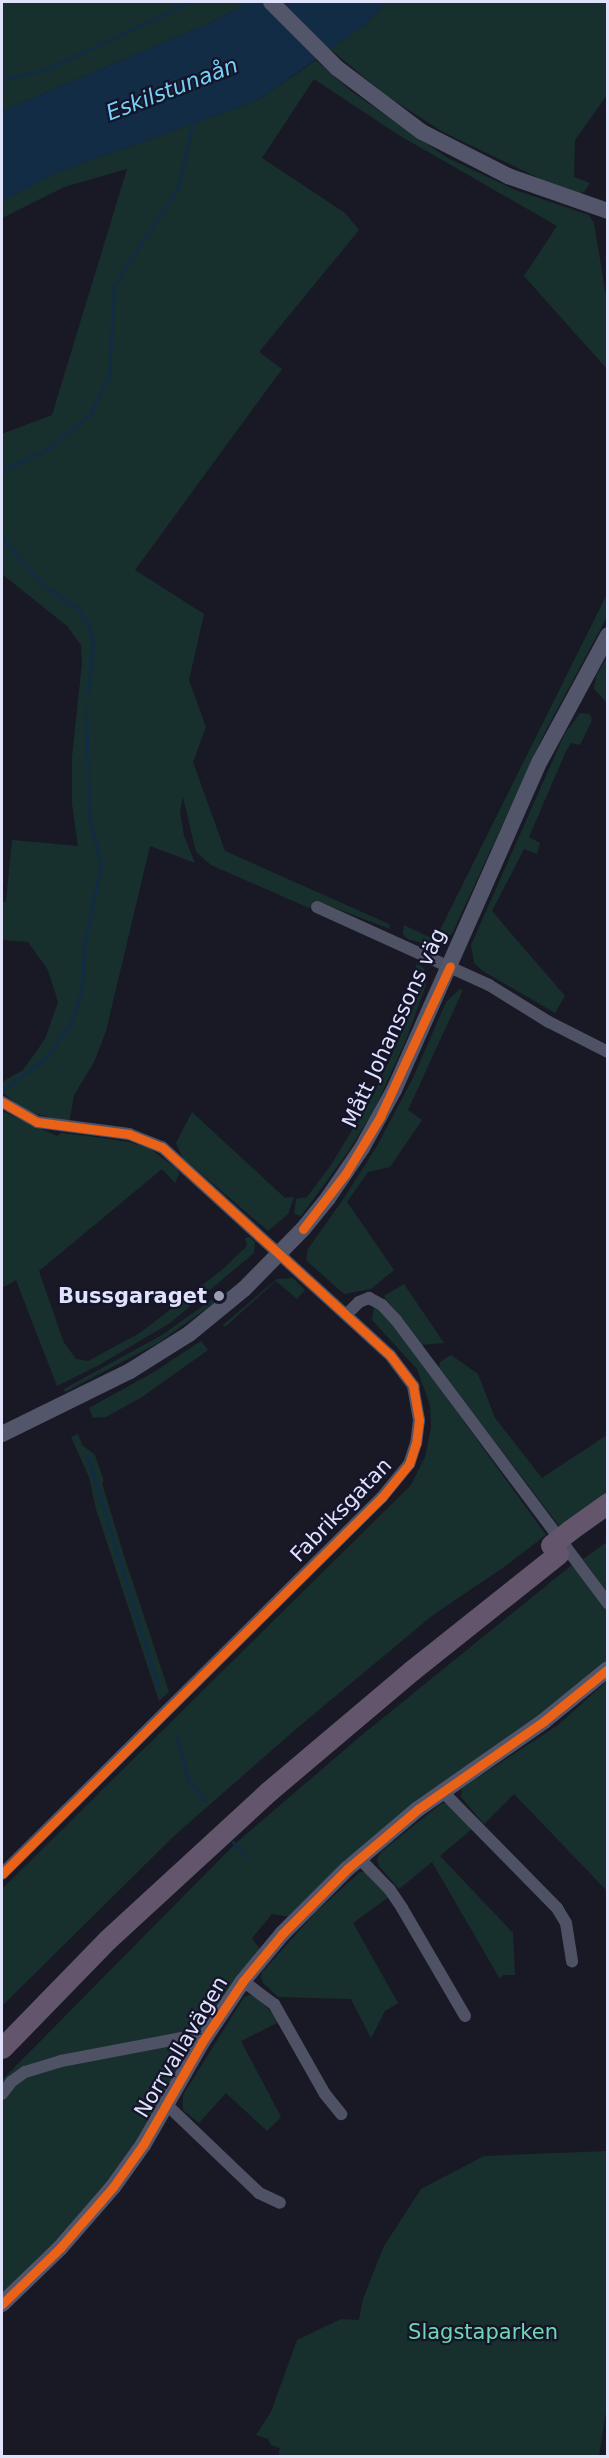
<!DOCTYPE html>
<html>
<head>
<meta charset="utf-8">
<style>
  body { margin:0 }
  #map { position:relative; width:609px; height:2458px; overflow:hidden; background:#191926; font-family:"DejaVu Sans",sans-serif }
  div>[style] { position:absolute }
  .green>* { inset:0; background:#17302d }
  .water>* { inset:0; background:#112c44 }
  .stream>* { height:3px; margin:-1.5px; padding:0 1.5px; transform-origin:1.5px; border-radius:1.5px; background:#112c44 }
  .street>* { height:12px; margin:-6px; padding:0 6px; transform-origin:6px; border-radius:6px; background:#4f5265 }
  .secondary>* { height:16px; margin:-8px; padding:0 8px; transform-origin:8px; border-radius:8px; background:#53556b }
  .highway>* { height:21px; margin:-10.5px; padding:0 10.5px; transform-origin:10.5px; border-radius:10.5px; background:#63556c }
  .highway-bridge>* { height:21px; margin:-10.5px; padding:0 10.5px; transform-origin:10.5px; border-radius:10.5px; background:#63556c }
  .cycleway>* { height:9px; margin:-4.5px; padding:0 4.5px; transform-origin:4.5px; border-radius:4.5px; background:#ea6118 }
  .dots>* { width:16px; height:16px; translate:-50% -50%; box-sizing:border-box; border:3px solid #14142b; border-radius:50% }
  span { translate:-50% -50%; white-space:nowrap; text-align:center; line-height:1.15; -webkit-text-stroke:4.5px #14142b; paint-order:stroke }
  .street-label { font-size:21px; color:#e0e2fc }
  .poi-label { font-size:21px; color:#e0e2fc; font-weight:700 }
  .right { translate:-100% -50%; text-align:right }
  .park-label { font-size:21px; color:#70d8ac }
  .water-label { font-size:22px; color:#77d0f4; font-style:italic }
  .frame { position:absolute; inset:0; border:3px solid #e0e2fc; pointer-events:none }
</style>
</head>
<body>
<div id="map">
  <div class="green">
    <i style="clip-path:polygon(2px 2px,248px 2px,212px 22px,2px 111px)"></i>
    <i style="clip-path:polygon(387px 2px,607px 2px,607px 95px,575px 140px,574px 177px,590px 183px,584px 192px,580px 193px,547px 182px,443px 132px,387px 96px,330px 49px,364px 26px)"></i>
    <i style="clip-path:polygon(316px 60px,351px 91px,446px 157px,515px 190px,589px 215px,594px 223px,607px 302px,607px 369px,524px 276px,557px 226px,397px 134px,314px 79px,262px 158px,345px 213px,359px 230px,259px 352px,282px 369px,135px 570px,204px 614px,189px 680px,206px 727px,193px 762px,225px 851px,389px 924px,390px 929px,317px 901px,309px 908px,211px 865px,196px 852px,183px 797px,180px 811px,184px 836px,195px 863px,150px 846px,106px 1031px,94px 1062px,74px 1095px,69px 1123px,24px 1110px,2px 1092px,2px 1082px,23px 1070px,45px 1039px,58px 1002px,48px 970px,28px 942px,2px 940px,2px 902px,6px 902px,12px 840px,78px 846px,72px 804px,72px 757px,82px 663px,81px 645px,67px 626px,2px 574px,2px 434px,52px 415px,127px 169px,64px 187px,2px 218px,2px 201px,58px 172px,256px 101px)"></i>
    <i style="clip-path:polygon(607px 594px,607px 617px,545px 732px,452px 934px,435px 941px,436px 947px,408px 939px,403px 934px,404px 925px,435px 940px)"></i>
    <i style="clip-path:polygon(607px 657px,607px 703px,594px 689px,596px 676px)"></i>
    <i style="clip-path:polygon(580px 713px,590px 714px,592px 720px,580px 745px,571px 743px,566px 751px,529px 837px,540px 843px,537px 854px,524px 849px,492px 911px,565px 996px,555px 1013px,483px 971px,474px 963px,471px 945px,564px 735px)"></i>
    <i style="clip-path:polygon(416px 962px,424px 969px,426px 985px,406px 1040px,374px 1110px,348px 1152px,301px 1216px,294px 1214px,296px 1199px,307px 1197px,331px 1165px,374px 1094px,417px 999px)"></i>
    <i style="clip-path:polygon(460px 989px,463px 990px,408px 1110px,422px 1120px,390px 1167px,368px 1172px,347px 1202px,394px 1270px,371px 1289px,344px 1294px,306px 1260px,308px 1249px,344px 1198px,377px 1146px,413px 1078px,446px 1002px)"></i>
    <i style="clip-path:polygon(2px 1111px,57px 1136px,61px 1133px,88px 1136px,129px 1142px,149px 1148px,177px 1169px,179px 1174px,175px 1183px,162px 1169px,39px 1271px,64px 1343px,76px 1359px,88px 1361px,140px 1333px,223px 1269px,247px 1246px,245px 1238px,250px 1237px,255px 1242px,254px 1253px,170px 1323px,99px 1365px,57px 1386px,16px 1280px,2px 1288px)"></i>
    <i style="clip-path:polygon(192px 1112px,285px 1198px,294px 1197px,288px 1214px,268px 1231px,182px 1157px,176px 1143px)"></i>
    <i style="clip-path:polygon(293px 1278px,305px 1290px,297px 1299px,276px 1281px,225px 1327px,223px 1325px,277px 1279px)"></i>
    <i style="clip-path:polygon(404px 1284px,444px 1343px,421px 1345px,384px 1296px)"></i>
    <i style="clip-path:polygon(214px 1298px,217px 1301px,158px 1343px,65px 1392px,64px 1389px,162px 1335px)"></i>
    <i style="clip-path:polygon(374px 1306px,386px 1314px,546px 1535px,504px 1567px,433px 1615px,296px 1729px,174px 1836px,2px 2006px,2px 1889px,411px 1485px,425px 1457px,431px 1427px,430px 1405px,417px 1369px,372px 1320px)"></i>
    <i style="clip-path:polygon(201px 1341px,208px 1350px,142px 1397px,106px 1417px,93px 1418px,89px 1408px,154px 1372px)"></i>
    <i style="clip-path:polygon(451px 1355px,478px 1374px,495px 1418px,542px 1478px,607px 1435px,607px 1497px,563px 1531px,439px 1368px,440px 1362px)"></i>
    <i style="clip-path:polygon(78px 1434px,82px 1445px,95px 1455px,104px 1481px,102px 1483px,124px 1556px,169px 1692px,159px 1701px,96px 1509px,89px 1477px,71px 1437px)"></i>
    <i style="clip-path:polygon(607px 1542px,607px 1592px,583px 1559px)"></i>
    <i style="clip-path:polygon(573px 1564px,607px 1610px,607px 1661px,291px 1917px,272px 1914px,252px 1938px,261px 1951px,124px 2162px,87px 2211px,2px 2296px,2px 2080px,236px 1843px,362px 1735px)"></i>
    <i style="clip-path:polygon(607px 1681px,607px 1891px,514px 1794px,484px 1824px,461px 1797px,462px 1788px,558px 1725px)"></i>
    <i style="clip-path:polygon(442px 1803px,449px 1804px,472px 1829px,440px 1856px,513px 1933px,515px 1975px,503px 1975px,500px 1979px,432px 1862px,399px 1889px,379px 1866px,377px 1859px,382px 1851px)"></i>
    <i style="clip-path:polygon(360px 1872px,365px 1872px,390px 1896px,353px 1923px,398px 2003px,385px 2011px,371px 2038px,351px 1999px,278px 1997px,263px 1983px,261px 1977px,262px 1972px,316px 1912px)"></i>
    <i style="clip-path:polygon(253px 1994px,281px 2021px,241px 2041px,281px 2117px,267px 2131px,226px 2093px,199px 2123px,183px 2110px,183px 2095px,244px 1997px)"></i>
    <i style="clip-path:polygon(607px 2151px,608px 2398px,599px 2456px,278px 2456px,280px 2448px,271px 2445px,268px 2439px,256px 2435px,271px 2412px,297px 2340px,341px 2319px,359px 2320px,363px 2299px,384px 2246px,421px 2189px,484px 2156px)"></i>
  </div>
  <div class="water">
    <i style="clip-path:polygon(248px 2px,387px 2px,364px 26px,256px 101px,58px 172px,2px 201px,2px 111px,212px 22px)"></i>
  </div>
  <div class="stream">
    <i style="left:2px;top:79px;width:44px;rotate:-11.8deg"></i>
    <i style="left:45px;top:70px;width:160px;rotate:-25.1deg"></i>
    <i style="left:2px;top:471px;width:51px;rotate:-25.6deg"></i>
    <i style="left:48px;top:449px;width:55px;rotate:-39.8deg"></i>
    <i style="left:90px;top:414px;width:43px;rotate:-64deg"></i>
    <i style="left:109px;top:375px;width:90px;rotate:-86.8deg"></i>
    <i style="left:114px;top:285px;width:116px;rotate:-56.6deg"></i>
    <i style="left:178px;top:188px;width:69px;rotate:-77.4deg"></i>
    <i style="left:2px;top:538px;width:64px;rotate:48.8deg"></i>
    <i style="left:44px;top:586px;width:40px;rotate:32.9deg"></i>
    <i style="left:78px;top:608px;width:21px;rotate:59deg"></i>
    <i style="left:89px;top:626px;width:18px;rotate:77deg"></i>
    <i style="left:93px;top:644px;width:51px;rotate:95.6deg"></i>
    <i style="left:4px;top:1089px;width:54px;rotate:-36.7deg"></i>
    <i style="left:47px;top:1057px;width:42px;rotate:-55.6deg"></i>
    <i style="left:71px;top:1022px;width:35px;rotate:-72deg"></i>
    <i style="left:82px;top:989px;width:44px;rotate:-87.4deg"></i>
    <i style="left:84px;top:945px;width:82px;rotate:-78deg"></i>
    <i style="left:101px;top:865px;width:50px;rotate:-103.8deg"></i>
    <i style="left:89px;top:816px;width:110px;rotate:-91.6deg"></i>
    <i style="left:87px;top:1455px;width:245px;rotate:72.9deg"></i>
    <i style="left:177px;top:1736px;width:44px;rotate:75.7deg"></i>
    <i style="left:188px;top:1779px;width:28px;rotate:52deg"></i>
    <i style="left:233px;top:1842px;width:20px;rotate:49deg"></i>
  </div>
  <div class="street">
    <i style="left:317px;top:907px;width:189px;rotate:24.4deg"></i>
    <i style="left:489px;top:985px;width:70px;rotate:31.7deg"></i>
    <i style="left:549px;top:1022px;width:66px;rotate:27deg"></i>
    <i style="left:2px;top:1102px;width:40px;rotate:29.7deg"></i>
    <i style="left:37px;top:1122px;width:93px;rotate:7.4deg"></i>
    <i style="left:129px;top:1134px;width:35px;rotate:22deg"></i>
    <i style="left:162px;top:1147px;width:309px;rotate:42.4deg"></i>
    <i style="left:390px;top:1355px;width:39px;rotate:53deg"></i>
    <i style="left:413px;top:1386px;width:35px;rotate:80deg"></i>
    <i style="left:419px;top:1420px;width:23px;rotate:97deg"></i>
    <i style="left:416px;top:1443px;width:22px;rotate:108deg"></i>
    <i style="left:409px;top:1464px;width:43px;rotate:129.3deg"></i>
    <i style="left:382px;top:1497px;width:535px;rotate:135.23deg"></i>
    <i style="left:347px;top:1314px;width:17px;rotate:-45deg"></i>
    <i style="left:359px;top:1302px;width:11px;rotate:-22deg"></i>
    <i style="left:369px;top:1298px;width:15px;rotate:28deg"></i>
    <i style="left:382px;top:1305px;width:21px;rotate:47deg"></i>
    <i style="left:396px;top:1320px;width:354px;rotate:53.2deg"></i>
    <i style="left:443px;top:1792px;width:163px;rotate:45.5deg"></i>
    <i style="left:557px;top:1908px;width:17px;rotate:59deg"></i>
    <i style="left:566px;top:1923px;width:39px;rotate:81deg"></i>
    <i style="left:360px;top:1859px;width:43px;rotate:45.9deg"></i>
    <i style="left:390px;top:1890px;width:22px;rotate:56deg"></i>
    <i style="left:402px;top:1908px;width:125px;rotate:59.7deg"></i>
    <i style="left:243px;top:1981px;width:39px;rotate:37deg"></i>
    <i style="left:274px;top:2004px;width:103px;rotate:60.5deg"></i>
    <i style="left:325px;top:2094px;width:26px;rotate:51deg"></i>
    <i style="left:2px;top:2094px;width:15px;rotate:-53deg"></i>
    <i style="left:11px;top:2082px;width:17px;rotate:-36deg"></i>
    <i style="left:25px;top:2072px;width:38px;rotate:-17deg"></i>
    <i style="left:61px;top:2061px;width:128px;rotate:-10.8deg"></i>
    <i style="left:187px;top:2037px;width:16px;rotate:18deg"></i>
    <i style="left:166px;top:2104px;width:129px;rotate:43.7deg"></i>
    <i style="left:259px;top:2193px;width:23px;rotate:25deg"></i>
  </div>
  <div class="secondary">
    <i style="left:271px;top:2px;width:93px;rotate:45deg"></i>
    <i style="left:337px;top:68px;width:106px;rotate:37deg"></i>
    <i style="left:422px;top:132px;width:97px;rotate:27.1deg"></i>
    <i style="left:508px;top:176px;width:106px;rotate:19.3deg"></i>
    <i style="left:2px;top:1434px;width:143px;rotate:-26.2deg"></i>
    <i style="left:130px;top:1371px;width:70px;rotate:-32.1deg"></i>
    <i style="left:189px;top:1334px;width:71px;rotate:-39.3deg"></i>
    <i style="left:244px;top:1289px;width:84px;rotate:-45.5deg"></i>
    <i style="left:303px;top:1229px;width:40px;rotate:-51deg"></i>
    <i style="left:328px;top:1198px;width:60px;rotate:-55.8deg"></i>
    <i style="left:362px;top:1148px;width:66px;rotate:-61.1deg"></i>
    <i style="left:394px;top:1090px;width:360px;rotate:-66.1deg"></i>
    <i style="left:540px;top:761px;width:143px;rotate:-61.6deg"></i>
    <i style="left:2px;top:2304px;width:81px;rotate:-44deg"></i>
    <i style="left:60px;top:2248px;width:81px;rotate:-49deg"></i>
    <i style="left:113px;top:2187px;width:52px;rotate:-54.5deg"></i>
    <i style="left:143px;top:2145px;width:119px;rotate:-60.2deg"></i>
    <i style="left:202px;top:2042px;width:73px;rotate:-56.1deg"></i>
    <i style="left:243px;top:1981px;width:61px;rotate:-50.3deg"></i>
    <i style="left:282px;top:1934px;width:92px;rotate:-45deg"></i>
    <i style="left:347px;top:1869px;width:93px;rotate:-40.2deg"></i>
    <i style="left:418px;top:1809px;width:154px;rotate:-34.9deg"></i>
    <i style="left:544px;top:1721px;width:82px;rotate:-39.1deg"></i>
  </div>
  <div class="highway">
    <i style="left:570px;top:1530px;width:47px;rotate:-35.4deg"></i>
    <i style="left:2px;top:2048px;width:151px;rotate:-45.8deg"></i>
    <i style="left:107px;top:1940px;width:220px;rotate:-42.6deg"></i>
    <i style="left:269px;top:1791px;width:186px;rotate:-40.2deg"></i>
    <i style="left:411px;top:1671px;width:188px;rotate:-38.5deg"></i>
  </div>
  <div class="highway-bridge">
    <i style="left:551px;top:1545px;width:24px;rotate:-38deg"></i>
  </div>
  <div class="cycleway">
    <i style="left:2px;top:1102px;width:40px;rotate:29.7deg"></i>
    <i style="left:37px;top:1122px;width:93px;rotate:7.4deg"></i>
    <i style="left:129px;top:1134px;width:35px;rotate:22deg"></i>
    <i style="left:162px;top:1147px;width:309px;rotate:42.4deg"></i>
    <i style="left:390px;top:1355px;width:39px;rotate:53deg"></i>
    <i style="left:413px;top:1386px;width:35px;rotate:80deg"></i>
    <i style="left:419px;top:1420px;width:23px;rotate:97deg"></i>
    <i style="left:416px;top:1443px;width:22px;rotate:108deg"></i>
    <i style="left:409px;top:1464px;width:43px;rotate:129.3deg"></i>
    <i style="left:382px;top:1497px;width:535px;rotate:135.23deg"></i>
    <i style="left:303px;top:1229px;width:71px;rotate:-52.5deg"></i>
    <i style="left:346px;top:1173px;width:66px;rotate:-58.7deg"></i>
    <i style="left:380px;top:1117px;width:166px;rotate:-65.1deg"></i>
    <i style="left:2px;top:2304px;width:81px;rotate:-44deg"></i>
    <i style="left:60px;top:2248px;width:81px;rotate:-49deg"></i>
    <i style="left:113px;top:2187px;width:52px;rotate:-54.5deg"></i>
    <i style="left:143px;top:2145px;width:119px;rotate:-60.2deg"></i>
    <i style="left:202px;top:2042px;width:73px;rotate:-56.1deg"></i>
    <i style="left:243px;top:1981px;width:61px;rotate:-50.3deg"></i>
    <i style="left:282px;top:1934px;width:92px;rotate:-45deg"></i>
    <i style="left:347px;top:1869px;width:93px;rotate:-40.2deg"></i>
    <i style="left:418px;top:1809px;width:154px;rotate:-34.9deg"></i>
    <i style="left:544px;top:1721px;width:82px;rotate:-39.1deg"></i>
  </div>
  <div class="dots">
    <i style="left:219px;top:1296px;background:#9a9cb1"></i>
  </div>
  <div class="street-label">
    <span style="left:394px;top:1028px;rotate:-65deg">Mått Johanssons väg</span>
    <span style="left:341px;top:1510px;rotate:-46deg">Fabriksgatan</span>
    <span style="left:181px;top:2047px;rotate:-59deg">Norrvallavägen</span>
  </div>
  <div class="poi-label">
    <span class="right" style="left:207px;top:1296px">Bussgaraget</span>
  </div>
  <div class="park-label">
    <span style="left:483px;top:2332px">Slagstaparken</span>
  </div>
  <div class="water-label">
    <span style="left:172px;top:89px;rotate:-21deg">Eskilstunaån</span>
  </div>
  <div class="frame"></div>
</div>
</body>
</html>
